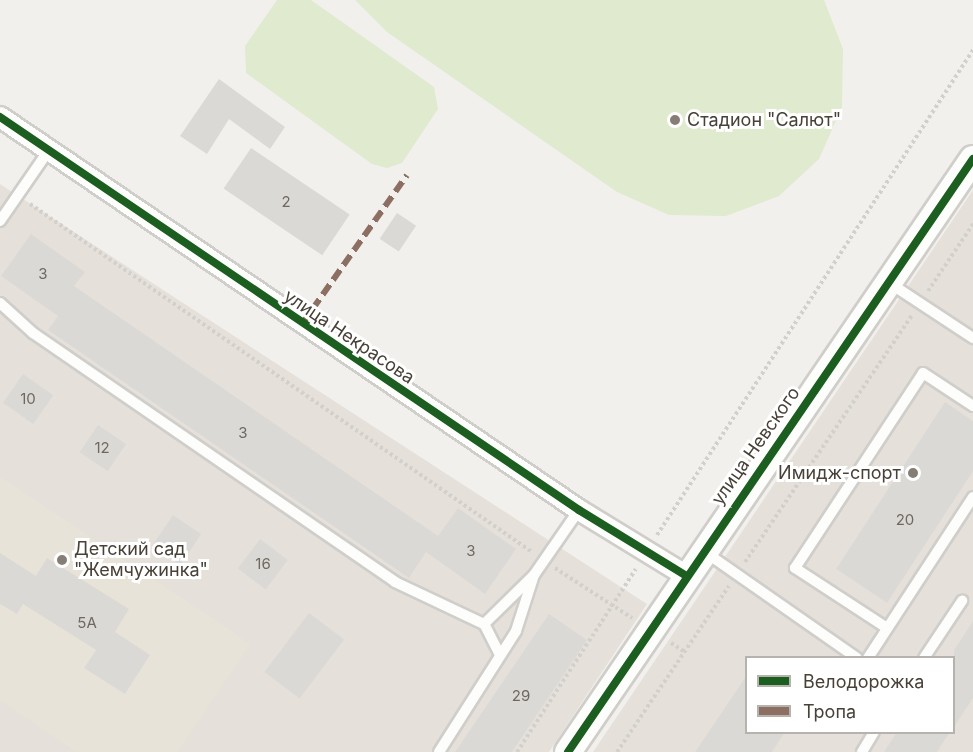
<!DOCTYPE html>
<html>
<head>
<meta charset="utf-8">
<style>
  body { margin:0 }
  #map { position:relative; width:973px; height:752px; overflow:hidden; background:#f2f0ec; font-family:Inter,sans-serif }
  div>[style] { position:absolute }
  .residential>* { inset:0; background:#e5e1da }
  .education>* { inset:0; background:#e8e3d8 }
  .green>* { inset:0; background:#e0eace }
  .building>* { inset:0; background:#dbd9d5; transform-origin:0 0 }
  .path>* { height:4px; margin-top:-2px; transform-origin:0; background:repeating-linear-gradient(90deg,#d2d0cb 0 3px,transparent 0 6px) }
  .roads { filter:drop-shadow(2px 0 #d0ceca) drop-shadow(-2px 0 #d0ceca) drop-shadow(0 2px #d0ceca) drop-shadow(0 -2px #d0ceca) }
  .service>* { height:10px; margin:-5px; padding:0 5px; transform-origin:5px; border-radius:5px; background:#fdfdfc }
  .minor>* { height:20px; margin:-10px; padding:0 10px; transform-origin:10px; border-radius:10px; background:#fdfdfc }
  .tertiary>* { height:26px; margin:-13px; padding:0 13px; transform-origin:13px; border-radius:13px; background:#fdfdfc }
  .quiet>* { height:6px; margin-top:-3px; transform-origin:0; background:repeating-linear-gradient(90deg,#8d6e63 0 12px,transparent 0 18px) }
  .cycleway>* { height:8px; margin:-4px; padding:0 4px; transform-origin:4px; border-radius:4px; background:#1b5e20 }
  .dots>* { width:16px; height:16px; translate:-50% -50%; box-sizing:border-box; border:3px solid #fff; border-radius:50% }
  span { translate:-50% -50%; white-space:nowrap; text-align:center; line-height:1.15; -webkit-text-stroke:6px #fff; paint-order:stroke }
  .number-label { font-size:15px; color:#6e6860 }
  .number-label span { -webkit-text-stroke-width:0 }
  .poi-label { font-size:18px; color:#484138 }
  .left { translate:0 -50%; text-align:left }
  .right { translate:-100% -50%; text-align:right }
  .street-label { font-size:18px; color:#484138 }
  .legend { position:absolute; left:745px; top:656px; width:210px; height:78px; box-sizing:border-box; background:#fff; border:2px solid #b6b3af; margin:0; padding:8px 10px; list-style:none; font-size:18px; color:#484138 }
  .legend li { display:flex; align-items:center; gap:12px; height:30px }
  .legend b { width:30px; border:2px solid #b6b3af }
</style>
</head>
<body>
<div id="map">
  <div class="residential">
    <i style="clip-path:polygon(0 184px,647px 604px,549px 752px,0 752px)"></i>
    <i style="clip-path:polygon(evenodd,973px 190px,973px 752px,593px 752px,973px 190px,746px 658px,954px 658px,954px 732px,746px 732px,746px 658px)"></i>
  </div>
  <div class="education">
    <i style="clip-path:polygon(0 477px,250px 644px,177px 752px,77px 752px,0 700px)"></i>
  </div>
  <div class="green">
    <i style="clip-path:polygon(277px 0,311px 0,434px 87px,438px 109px,402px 163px,387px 168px,372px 164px,246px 73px,245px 46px)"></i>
    <i style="clip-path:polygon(355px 0,824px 0,843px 49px,842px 107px,819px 159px,779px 196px,726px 216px,669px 215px,617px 192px,387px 32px)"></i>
  </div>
  <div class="building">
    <i style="clip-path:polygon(219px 79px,285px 127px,270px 149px,229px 119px,207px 154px,180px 136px)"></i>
    <i style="left:251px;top:148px;width:119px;height:49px;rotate:34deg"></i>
    <i style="left:397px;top:213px;width:23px;height:31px;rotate:34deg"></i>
    <i style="clip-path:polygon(31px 234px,85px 272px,74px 286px,438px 536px,458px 508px,516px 549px,485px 594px,426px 552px,409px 578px,48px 330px,58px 316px,1px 276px)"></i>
    <i style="left:23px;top:374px;width:37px;height:35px;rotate:35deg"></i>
    <i style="clip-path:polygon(945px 402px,973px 421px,973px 471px,887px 603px,836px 569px)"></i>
    <i style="left:98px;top:425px;width:34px;height:33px;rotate:34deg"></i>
    <i style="left:173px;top:515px;width:34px;height:37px;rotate:34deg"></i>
    <i style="left:260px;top:539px;width:35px;height:37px;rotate:37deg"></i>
    <i style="clip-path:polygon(0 553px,36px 576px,47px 558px,129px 609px,115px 632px,150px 655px,125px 694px,84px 668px,96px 650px,23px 604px,17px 614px,0 604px)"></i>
    <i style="left:309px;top:613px;width:44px;height:74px;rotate:37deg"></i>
    <i style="clip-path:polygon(549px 614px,587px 640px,512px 752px,455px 752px)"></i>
    <i style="clip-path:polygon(973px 621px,973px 698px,954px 727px,954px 650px)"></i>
    <i style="clip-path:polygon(747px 675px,747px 732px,785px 732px,772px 752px,695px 752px)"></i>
    <i style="clip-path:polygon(897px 732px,950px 732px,937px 752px,884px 752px)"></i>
  </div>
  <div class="path">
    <i style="left:30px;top:204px;width:611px;rotate:34.73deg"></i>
    <i style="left:928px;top:291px;width:81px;rotate:-56.1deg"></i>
    <i style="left:657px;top:535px;width:579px;rotate:-56.91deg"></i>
    <i style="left:745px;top:562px;width:298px;rotate:-55.9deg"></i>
    <i style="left:555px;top:568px;width:92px;rotate:33deg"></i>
    <i style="left:671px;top:643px;width:15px;rotate:32deg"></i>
    <i style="left:517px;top:752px;width:218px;rotate:-57deg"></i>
    <i style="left:617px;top:752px;width:200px;rotate:-56deg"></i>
  </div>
  <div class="roads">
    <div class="service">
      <i style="left:0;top:221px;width:86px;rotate:-55.4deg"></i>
      <i style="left:888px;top:282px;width:102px;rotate:33.4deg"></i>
      <i style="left:0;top:303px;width:45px;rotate:42.3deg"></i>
      <i style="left:33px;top:333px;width:439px;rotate:34.5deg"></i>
      <i style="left:395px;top:582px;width:98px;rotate:25.3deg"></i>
      <i style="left:705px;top:552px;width:185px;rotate:34.9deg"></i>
      <i style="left:887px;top:628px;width:110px;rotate:-146.9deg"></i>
      <i style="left:795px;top:568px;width:233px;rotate:-56.7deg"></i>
      <i style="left:923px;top:373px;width:60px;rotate:33.4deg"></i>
      <i style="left:500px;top:655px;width:35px;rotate:-117deg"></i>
      <i style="left:484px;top:624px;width:67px;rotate:-44.4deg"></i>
      <i style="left:868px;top:658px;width:192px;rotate:-56.9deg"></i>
      <i style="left:924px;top:658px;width:69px;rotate:-56.3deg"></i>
      <i style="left:439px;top:752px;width:143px;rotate:-57.5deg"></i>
      <i style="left:516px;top:631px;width:59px;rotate:-72.2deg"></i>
      <i style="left:534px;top:575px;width:79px;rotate:-55.3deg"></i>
      <i style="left:862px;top:752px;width:23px;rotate:-59deg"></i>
    </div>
    <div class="minor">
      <i style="left:0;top:117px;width:700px;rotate:34.17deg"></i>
      <i style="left:579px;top:510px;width:124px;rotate:31.5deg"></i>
    </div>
    <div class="tertiary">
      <i style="left:568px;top:752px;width:718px;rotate:-55.67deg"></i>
    </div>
  </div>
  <div class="quiet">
    <i style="left:302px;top:324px;width:182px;rotate:-54.8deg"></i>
  </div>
  <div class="cycleway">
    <i style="left:0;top:117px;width:700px;rotate:34.17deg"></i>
    <i style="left:579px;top:510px;width:124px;rotate:31.5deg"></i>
    <i style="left:568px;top:752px;width:718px;rotate:-55.67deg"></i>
  </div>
  <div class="dots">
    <i style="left:675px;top:120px;background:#847e77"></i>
    <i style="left:913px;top:473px;background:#847e77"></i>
    <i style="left:62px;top:560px;background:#847e77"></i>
  </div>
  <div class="number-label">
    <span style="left:286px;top:202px">2</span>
    <span style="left:43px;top:274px">3</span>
    <span style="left:28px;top:399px">10</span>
    <span style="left:243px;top:433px">3</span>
    <span style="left:102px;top:448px">12</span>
    <span style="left:905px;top:520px">20</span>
    <span style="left:471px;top:551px">3</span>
    <span style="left:263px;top:564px">16</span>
    <span style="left:87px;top:623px">5А</span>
    <span style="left:521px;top:696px">29</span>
  </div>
  <div class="poi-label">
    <span class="left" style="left:687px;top:120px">Стадион "Салют"</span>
    <span class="right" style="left:901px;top:473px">Имидж-спорт</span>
    <span class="left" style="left:74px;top:560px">Детский сад<br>"Жемчужинка"</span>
  </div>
  <div class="street-label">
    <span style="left:349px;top:337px;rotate:34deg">улица Некрасова</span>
    <span style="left:756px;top:446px;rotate:-55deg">улица Невского</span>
  </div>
  <ul class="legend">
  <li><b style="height:8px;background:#1b5e20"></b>Велодорожка</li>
  <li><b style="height:8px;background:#8d6e63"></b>Тропа</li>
  </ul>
</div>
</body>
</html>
